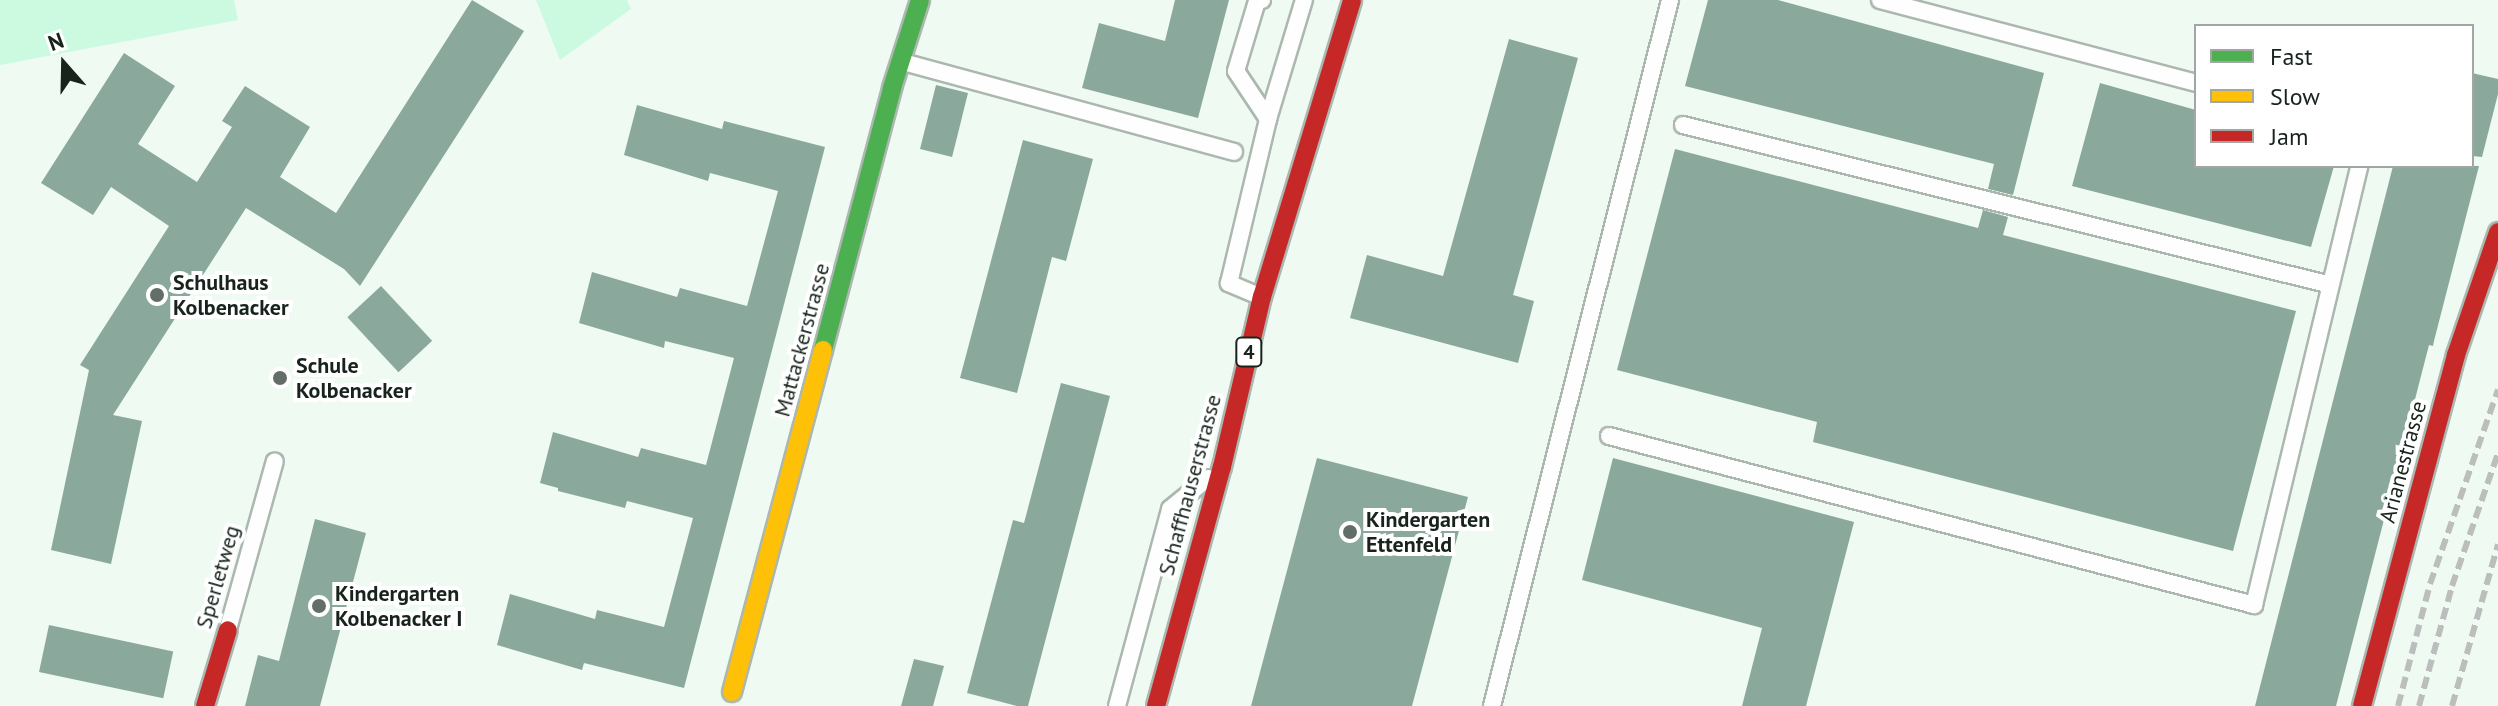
<!DOCTYPE html>
<html>
<head>
<meta charset="utf-8">
<style>
  body { margin:0 }
  #map { position:relative; width:2498px; height:706px; overflow:hidden; background:#effaf3; font-family:"PT Sans",sans-serif }
  div>[style] { position:absolute }
  .green>* { inset:0; background:#ccfae0 }
  .building>* { inset:0; background:#8aa99c; transform-origin:0 0 }
  .roads { filter:drop-shadow(2px 0 #acb7b0) drop-shadow(-2px 0 #acb7b0) drop-shadow(0 2px #acb7b0) drop-shadow(0 -2px #acb7b0) }
  .lane>* { height:16px; margin:-8px; padding:0 8px; transform-origin:8px; border-radius:8px; background:#fdfefd }
  .fast>* { height:18px; margin:-9px; padding:0 9px; transform-origin:9px; border-radius:9px; background:#4caf50 }
  .slow>* { height:18px; margin:-9px; padding:0 9px; transform-origin:9px; border-radius:9px; background:#ffc107 }
  .jam>* { height:18px; margin:-9px; padding:0 9px; transform-origin:9px; border-radius:9px; background:#c62828 }
  .rail>* { height:6px; margin-top:-3px; transform-origin:0; background:repeating-linear-gradient(90deg,#bbbebc 0 12px,transparent 0 18px) }
  .dots>* { width:22px; height:22px; translate:-50% -50%; box-sizing:border-box; border:4px solid #fff; border-radius:50% }
  span { translate:-50% -50%; white-space:nowrap; text-align:center; line-height:1.15; -webkit-text-stroke:8px #fff; paint-order:stroke }
  .shield-label span { padding:2px 6px; background:#fff; border:2px solid; border-radius:6px; -webkit-text-stroke-width:0 }
  .shield-label { font-size:20px; color:#17231c; font-weight:700 }
  .poi-label { font-size:22px; color:#17231c; font-weight:700 }
  .left { translate:0 -50%; text-align:left }
  .street-label { font-size:22px; color:#17231c }
  .legend { position:absolute; left:2194px; top:24px; width:280px; height:144px; box-sizing:border-box; background:#fff; border:2px solid #a2a7a4; margin:0; padding:10px 14px; list-style:none; font-size:24px; color:#17231c }
  .legend li { display:flex; align-items:center; gap:16px; height:40px }
  .legend b { width:40px; border:2px solid #a2a7a4 }
  .north { position:absolute; left:24px; top:24px; width:80px; height:80px; -webkit-text-stroke:6px #fff; paint-order:stroke; rotate:340deg; font-size:22px; font-weight:700; line-height:32px; text-align:center; color:#17231c }
  .north::after { content:''; display:block; margin:auto; width:28px; height:36px; background:#17231c; clip-path:polygon(50% 0,100% 100%,50% 72%,0 100%) }
</style>
</head>
<body>
<div id="map">
  <div class="green">
    <i style="clip-path:polygon(0 0,234px 0,238px 20px,0 65px)"></i>
    <i style="clip-path:polygon(536px 0,627px 0,631px 9px,560px 60px)"></i>
  </div>
  <div class="building">
    <i style="clip-path:polygon(472px 0,524px 31px,360px 286px,344px 269px,246px 208px,113px 415px,142px 421px,111px 564px,51px 550px,89px 370px,80px 365px,169px 226px,111px 187px,93px 215px,41px 183px,124px 53px,175px 86px,138px 144px,197px 182px,232px 127px,222px 121px,245px 86px,310px 127px,280px 177px,336px 213px)"></i>
    <i style="clip-path:polygon(1175px 0,1229px 0,1198px 118px,1082px 88px,1099px 23px,1165px 41px)"></i>
    <i style="clip-path:polygon(1708px 0,1778px 0,2044px 73px,2013px 195px,1988px 189px,1994px 164px,1685px 86px)"></i>
    <i style="clip-path:polygon(1509px 39px,1578px 58px,1513px 295px,1534px 301px,1518px 363px,1350px 318px,1367px 255px,1443px 276px)"></i>
    <i style="clip-path:polygon(2472px 73px,2498px 79px,2498px 94px,2482px 157px,2472px 156px)"></i>
    <i style="clip-path:polygon(2100px 83px,2196px 110px,2196px 166px,2334px 166px,2311px 247px,2072px 186px)"></i>
    <i style="left:936px;top:85px;width:33px;height:66px;rotate:14deg"></i>
    <i style="clip-path:polygon(637px 105px,722px 129px,724px 121px,825px 147px,684px 688px,584px 663px,582px 670px,497px 645px,510px 594px,595px 619px,597px 610px,664px 627px,693px 518px,627px 501px,625px 508px,558px 491px,558px 488px,540px 483px,553px 432px,638px 457px,641px 448px,706px 465px,734px 358px,665px 341px,664px 348px,579px 323px,592px 272px,677px 297px,680px 288px,747px 306px,778px 191px,710px 173px,708px 181px,624px 155px)"></i>
    <i style="clip-path:polygon(1023px 140px,1093px 159px,1066px 261px,1052px 257px,1017px 393px,960px 378px)"></i>
    <i style="clip-path:polygon(1675px 149px,1978px 228px,1983px 210px,2008px 217px,2003px 235px,2296px 311px,2233px 551px,1813px 442px,1817px 422px,1617px 370px)"></i>
    <i style="clip-path:polygon(2393px 166px,2479px 166px,2434px 341px,2433px 346px,2429px 345px,2336px 706px,2255px 706px)"></i>
    <i style="left:381px;top:286px;width:75px;height:46px;rotate:47deg"></i>
    <i style="clip-path:polygon(1061px 383px,1110px 396px,1028px 706px,1017px 706px,967px 693px,1013px 520px,1024px 523px)"></i>
    <i style="clip-path:polygon(1317px 458px,1468px 497px,1412px 706px,1251px 706px)"></i>
    <i style="clip-path:polygon(1613px 458px,1854px 522px,1806px 706px,1742px 706px,1762px 628px,1582px 580px)"></i>
    <i style="clip-path:polygon(315px 519px,366px 533px,320px 706px,245px 706px,258px 655px,279px 661px)"></i>
    <i style="left:49px;top:625px;width:127px;height:48px;rotate:12deg"></i>
    <i style="clip-path:polygon(914px 659px,944px 666px,933px 706px,901px 706px)"></i>
  </div>
  <div class="roads">
    <div class="lane">
      <i style="left:1262px;top:0;width:5px;rotate:169deg"></i>
      <i style="left:1257px;top:1px;width:73px;rotate:106.7deg"></i>
      <i style="left:1236px;top:71px;width:58px;rotate:56.3deg"></i>
      <i style="left:1880px;top:0;width:327px;rotate:14.7deg"></i>
      <i style="left:903px;top:62px;width:343px;rotate:15.2deg"></i>
      <i style="left:1683px;top:125px;width:667px;rotate:13.87deg"></i>
      <i style="left:1259px;top:296px;width:33px;rotate:-157deg"></i>
      <i style="left:1229px;top:283px;width:169px;rotate:-76.6deg"></i>
      <i style="left:1268px;top:119px;width:124px;rotate:-73.2deg"></i>
      <i style="left:1609px;top:436px;width:667px;rotate:14.68deg"></i>
      <i style="left:2254px;top:605px;width:451px;rotate:-76.5deg"></i>
      <i style="left:228px;top:629px;width:174px;rotate:-74.4deg"></i>
      <i style="left:1117px;top:706px;width:204px;rotate:-74.9deg"></i>
      <i style="left:1170px;top:509px;width:49px;rotate:-39.2deg"></i>
      <i style="left:1492px;top:706px;width:728px;rotate:-75.85deg"></i>
    </div>
    <div class="fast">
      <i style="left:823px;top:350px;width:271px;rotate:-75.2deg"></i>
      <i style="left:892px;top:88px;width:92px;rotate:-72.3deg"></i>
    </div>
    <div class="slow">
      <i style="left:732px;top:692px;width:354px;rotate:-75.1deg"></i>
    </div>
    <div class="jam">
      <i style="left:205px;top:706px;width:79px;rotate:-73.2deg"></i>
      <i style="left:1156px;top:706px;width:248px;rotate:-74.6deg"></i>
      <i style="left:1222px;top:467px;width:175px;rotate:-76.8deg"></i>
      <i style="left:1262px;top:297px;width:310px;rotate:-73.1deg"></i>
      <i style="left:2362px;top:706px;width:363px;rotate:-75deg"></i>
      <i style="left:2456px;top:355px;width:130px;rotate:-71.1deg"></i>
    </div>
  </div>
  <div class="rail">
    <i style="left:2398px;top:706px;width:126px;rotate:-75.3deg"></i>
    <i style="left:2430px;top:584px;width:206px;rotate:-70.7deg"></i>
    <i style="left:2419px;top:706px;width:124px;rotate:-74.6deg"></i>
    <i style="left:2452px;top:586px;width:141px;rotate:-70.9deg"></i>
    <i style="left:2452px;top:706px;width:168px;rotate:-74.1deg"></i>
  </div>
  <div class="dots">
    <i style="left:157px;top:295px;background:#636e67"></i>
    <i style="left:280px;top:378px;background:#636e67"></i>
    <i style="left:1350px;top:532px;background:#636e67"></i>
    <i style="left:319px;top:606px;background:#636e67"></i>
  </div>
  <div class="shield-label">
    <span style="left:1249px;top:352px">4</span>
  </div>
  <div class="poi-label">
    <span class="left" style="left:173px;top:295px">Schulhaus<br>Kolbenacker</span>
    <span class="left" style="left:296px;top:378px">Schule<br>Kolbenacker</span>
    <span class="left" style="left:1366px;top:532px">Kindergarten<br>Ettenfeld</span>
    <span class="left" style="left:335px;top:606px">Kindergarten<br>Kolbenacker I</span>
  </div>
  <div class="street-label">
    <span style="left:802px;top:340px;rotate:-75deg">Mattackerstrasse</span>
    <span style="left:2403px;top:462px;rotate:-75deg">Arianestrasse</span>
    <span style="left:1190px;top:485px;rotate:-75deg">Schaffhauserstrasse</span>
    <span style="left:218px;top:577px;rotate:-74deg">Sperletweg</span>
  </div>
  <ul class="legend">
  <li><b style="height:10px;background:#4caf50"></b>Fast</li>
  <li><b style="height:10px;background:#ffc107"></b>Slow</li>
  <li><b style="height:10px;background:#c62828"></b>Jam</li>
  </ul>
  <div class="north">N</div>
</div>
</body>
</html>
